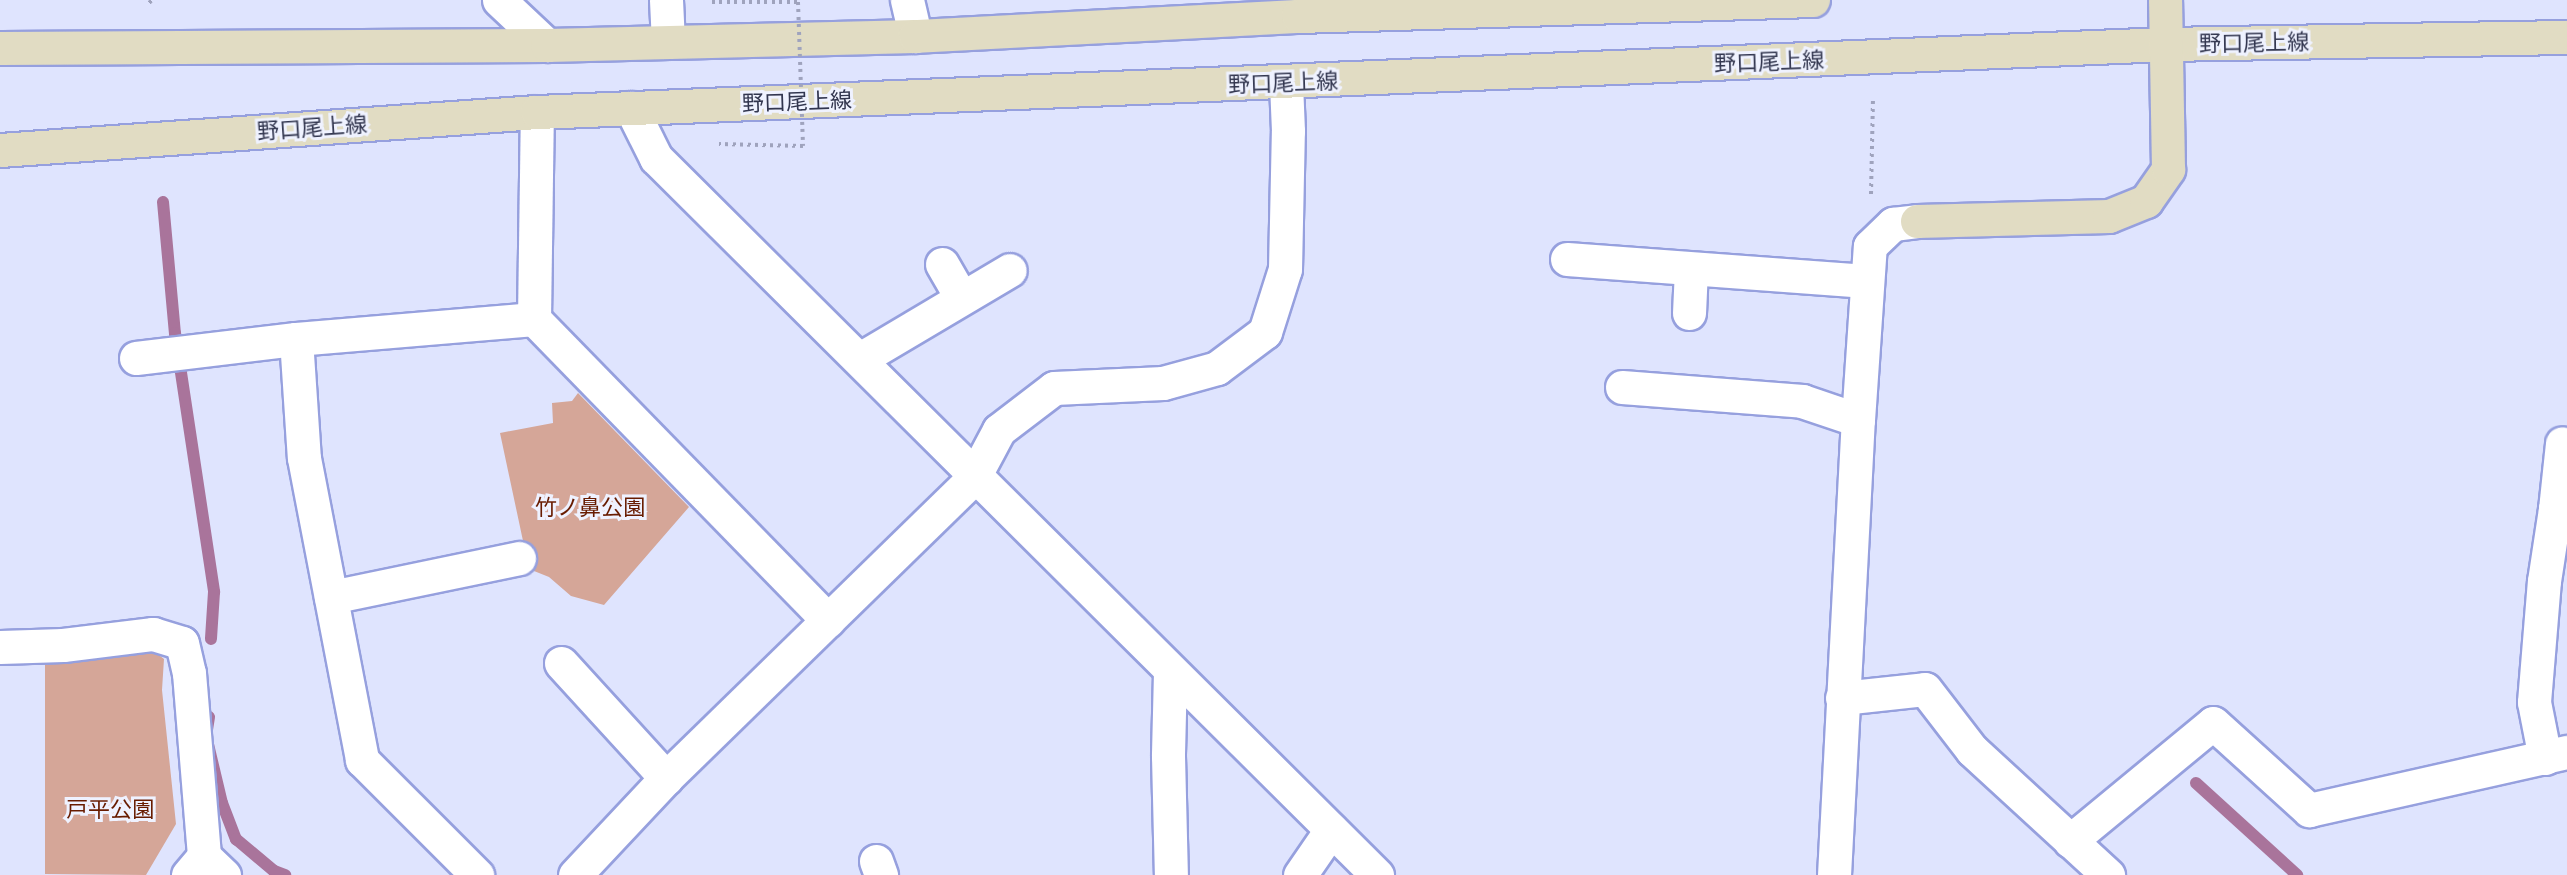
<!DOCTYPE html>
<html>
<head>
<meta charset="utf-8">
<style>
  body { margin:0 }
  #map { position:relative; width:2567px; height:875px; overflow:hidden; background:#dfe4fe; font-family:"Space Grotesk","Noto Sans JP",sans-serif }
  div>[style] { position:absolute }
  .green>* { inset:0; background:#d5a698 }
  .stream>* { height:12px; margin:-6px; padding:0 6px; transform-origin:6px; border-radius:6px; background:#a9749b }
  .path>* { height:4px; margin-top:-2px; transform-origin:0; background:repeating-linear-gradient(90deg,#9fa3bd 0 3px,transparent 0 7.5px) }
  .roads { filter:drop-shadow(2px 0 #96a0de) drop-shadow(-2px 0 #96a0de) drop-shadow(0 2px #96a0de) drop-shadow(0 -2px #96a0de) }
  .street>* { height:33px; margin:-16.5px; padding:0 16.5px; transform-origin:16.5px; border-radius:16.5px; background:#fff }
  .secondary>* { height:33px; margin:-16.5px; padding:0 16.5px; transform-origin:16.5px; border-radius:16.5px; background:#e1dcc3 }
  .path-bridge>* { height:4px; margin-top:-2px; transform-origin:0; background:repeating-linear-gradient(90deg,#9fa3bd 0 3px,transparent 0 7.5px) }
  span { translate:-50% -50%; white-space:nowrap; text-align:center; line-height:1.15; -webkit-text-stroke:6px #eff2ff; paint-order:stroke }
  .street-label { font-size:22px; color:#32364f }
  .park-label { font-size:22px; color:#681c01 }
</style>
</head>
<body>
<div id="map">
  <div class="green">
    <i style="clip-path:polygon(578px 393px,689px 507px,604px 605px,571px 596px,549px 577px,529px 569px,500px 433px,553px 423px,552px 403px,572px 401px)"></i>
    <i style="clip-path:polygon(147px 646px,164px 659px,162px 690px,176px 824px,146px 875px,45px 874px,45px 661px)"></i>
  </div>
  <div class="stream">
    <i style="left:163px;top:202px;width:132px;rotate:84.8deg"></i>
    <i style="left:175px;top:333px;width:262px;rotate:81.4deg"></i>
    <i style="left:214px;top:592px;width:47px;rotate:93.7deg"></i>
    <i style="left:209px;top:717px;width:19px;rotate:99deg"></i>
    <i style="left:206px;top:736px;width:69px;rotate:76.6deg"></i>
    <i style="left:222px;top:803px;width:39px;rotate:69deg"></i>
    <i style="left:236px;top:839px;width:50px;rotate:40.1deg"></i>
    <i style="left:274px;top:871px;width:12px;rotate:20deg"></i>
    <i style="left:2196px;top:783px;width:137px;rotate:42.3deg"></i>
  </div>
  <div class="path">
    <i style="left:149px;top:3px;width:4px;rotate:-45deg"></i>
    <i style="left:1871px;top:194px;width:94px;rotate:-88.8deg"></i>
  </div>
  <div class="roads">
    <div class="street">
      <i style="left:499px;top:0;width:66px;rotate:43.2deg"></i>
      <i style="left:666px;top:0;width:42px;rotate:87.3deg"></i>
      <i style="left:907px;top:0;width:37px;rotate:77deg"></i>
      <i style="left:631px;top:108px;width:56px;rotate:63.4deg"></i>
      <i style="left:656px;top:158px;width:1017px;rotate:44.84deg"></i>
      <i style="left:1567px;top:259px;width:300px;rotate:4.2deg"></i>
      <i style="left:942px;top:264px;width:39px;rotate:60deg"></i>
      <i style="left:1689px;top:313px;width:44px;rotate:-87.4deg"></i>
      <i style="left:534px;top:319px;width:207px;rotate:-89.2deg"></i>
      <i style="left:296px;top:339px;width:119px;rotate:86.2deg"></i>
      <i style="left:304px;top:458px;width:308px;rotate:79.1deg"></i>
      <i style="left:362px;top:760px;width:163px;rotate:45deg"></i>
      <i style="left:136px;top:358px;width:161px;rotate:-6.8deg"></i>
      <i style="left:296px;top:339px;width:239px;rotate:-4.8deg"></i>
      <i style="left:534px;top:319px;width:421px;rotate:45.7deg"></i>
      <i style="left:860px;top:359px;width:174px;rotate:-30.7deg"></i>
      <i style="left:1622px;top:387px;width:181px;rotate:4.4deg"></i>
      <i style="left:1802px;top:401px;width:59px;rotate:18.7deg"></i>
      <i style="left:2555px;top:509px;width:66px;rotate:-83.9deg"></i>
      <i style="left:331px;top:597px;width:192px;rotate:-11.7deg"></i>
      <i style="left:0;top:647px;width:63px;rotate:-1.8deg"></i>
      <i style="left:63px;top:645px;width:91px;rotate:-7deg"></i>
      <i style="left:153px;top:634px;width:30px;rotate:17deg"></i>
      <i style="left:182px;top:643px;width:31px;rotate:77deg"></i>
      <i style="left:189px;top:673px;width:184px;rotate:85.3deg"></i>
      <i style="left:204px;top:856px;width:25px;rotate:130deg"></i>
      <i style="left:561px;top:663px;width:156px;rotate:47.6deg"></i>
      <i style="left:1170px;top:672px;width:84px;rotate:91.4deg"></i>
      <i style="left:1168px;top:756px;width:119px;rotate:88.6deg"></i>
      <i style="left:1842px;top:698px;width:83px;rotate:-6.2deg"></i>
      <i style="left:1925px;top:689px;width:77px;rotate:52.4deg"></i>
      <i style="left:1972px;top:750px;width:185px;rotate:42.6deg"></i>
      <i style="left:2545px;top:758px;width:57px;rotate:-101.1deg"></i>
      <i style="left:2534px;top:702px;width:121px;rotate:-85.3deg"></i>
      <i style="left:2544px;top:581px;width:73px;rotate:-81.3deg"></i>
      <i style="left:2555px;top:509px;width:12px;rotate:5deg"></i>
      <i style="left:2070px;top:841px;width:185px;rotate:-39.5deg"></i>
      <i style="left:2213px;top:723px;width:130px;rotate:42.2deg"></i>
      <i style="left:2309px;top:810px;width:264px;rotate:-12.7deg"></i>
      <i style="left:204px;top:856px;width:28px;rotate:44deg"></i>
      <i style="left:876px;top:861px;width:15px;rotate:70deg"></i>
      <i style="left:575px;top:875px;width:133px;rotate:-46.8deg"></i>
      <i style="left:666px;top:778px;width:431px;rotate:-44.3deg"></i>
      <i style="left:974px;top:477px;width:53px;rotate:-62deg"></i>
      <i style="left:999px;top:430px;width:69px;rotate:-37.4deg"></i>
      <i style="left:1054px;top:388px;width:109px;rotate:-2.6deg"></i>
      <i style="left:1163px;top:383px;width:56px;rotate:-15.5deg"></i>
      <i style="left:1217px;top:368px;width:60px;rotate:-36.9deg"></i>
      <i style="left:1265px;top:332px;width:66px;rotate:-72.4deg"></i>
      <i style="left:1285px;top:269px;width:138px;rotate:-88.8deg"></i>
      <i style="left:1288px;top:131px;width:48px;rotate:-92.4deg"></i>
      <i style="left:1300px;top:875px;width:55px;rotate:-55.4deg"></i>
      <i style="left:1834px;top:875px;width:456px;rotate:-87deg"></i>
      <i style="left:1858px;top:420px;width:174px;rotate:-86.1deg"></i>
      <i style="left:1870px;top:246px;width:32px;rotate:-44deg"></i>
      <i style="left:1893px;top:224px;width:24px;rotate:-7deg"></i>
    </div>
    <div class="secondary">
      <i style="left:0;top:48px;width:547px;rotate:-0.31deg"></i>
      <i style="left:547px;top:45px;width:368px;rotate:-1.4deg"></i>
      <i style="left:915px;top:36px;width:384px;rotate:-3deg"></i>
      <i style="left:1298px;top:16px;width:515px;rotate:-1.78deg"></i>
      <i style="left:0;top:150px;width:538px;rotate:-4.05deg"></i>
      <i style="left:537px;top:112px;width:1629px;rotate:-2.39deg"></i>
      <i style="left:2165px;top:44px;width:402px;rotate:-1deg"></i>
      <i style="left:1917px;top:221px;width:192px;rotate:-1.5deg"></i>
      <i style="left:2109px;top:216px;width:40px;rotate:-22deg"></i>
      <i style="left:2146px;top:201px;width:39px;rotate:-55deg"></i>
      <i style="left:2168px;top:169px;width:169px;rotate:-91deg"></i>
    </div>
  </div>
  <div class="path-bridge">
    <i style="left:712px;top:2px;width:86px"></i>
    <i style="left:798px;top:2px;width:144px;rotate:88deg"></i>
    <i style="left:803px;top:146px;width:84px;rotate:-178.6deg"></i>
  </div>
  <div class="street-label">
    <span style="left:2254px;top:43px;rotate:-1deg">野口尾上線</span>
    <span style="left:1769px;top:62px;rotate:-2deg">野口尾上線</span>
    <span style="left:1283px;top:83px;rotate:-2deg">野口尾上線</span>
    <span style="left:797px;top:102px;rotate:-2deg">野口尾上線</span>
    <span style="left:312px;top:128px;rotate:-4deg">野口尾上線</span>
  </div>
  <div class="park-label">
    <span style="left:590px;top:508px">竹ノ鼻公園</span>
    <span style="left:110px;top:810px">戸平公園</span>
  </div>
</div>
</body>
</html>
